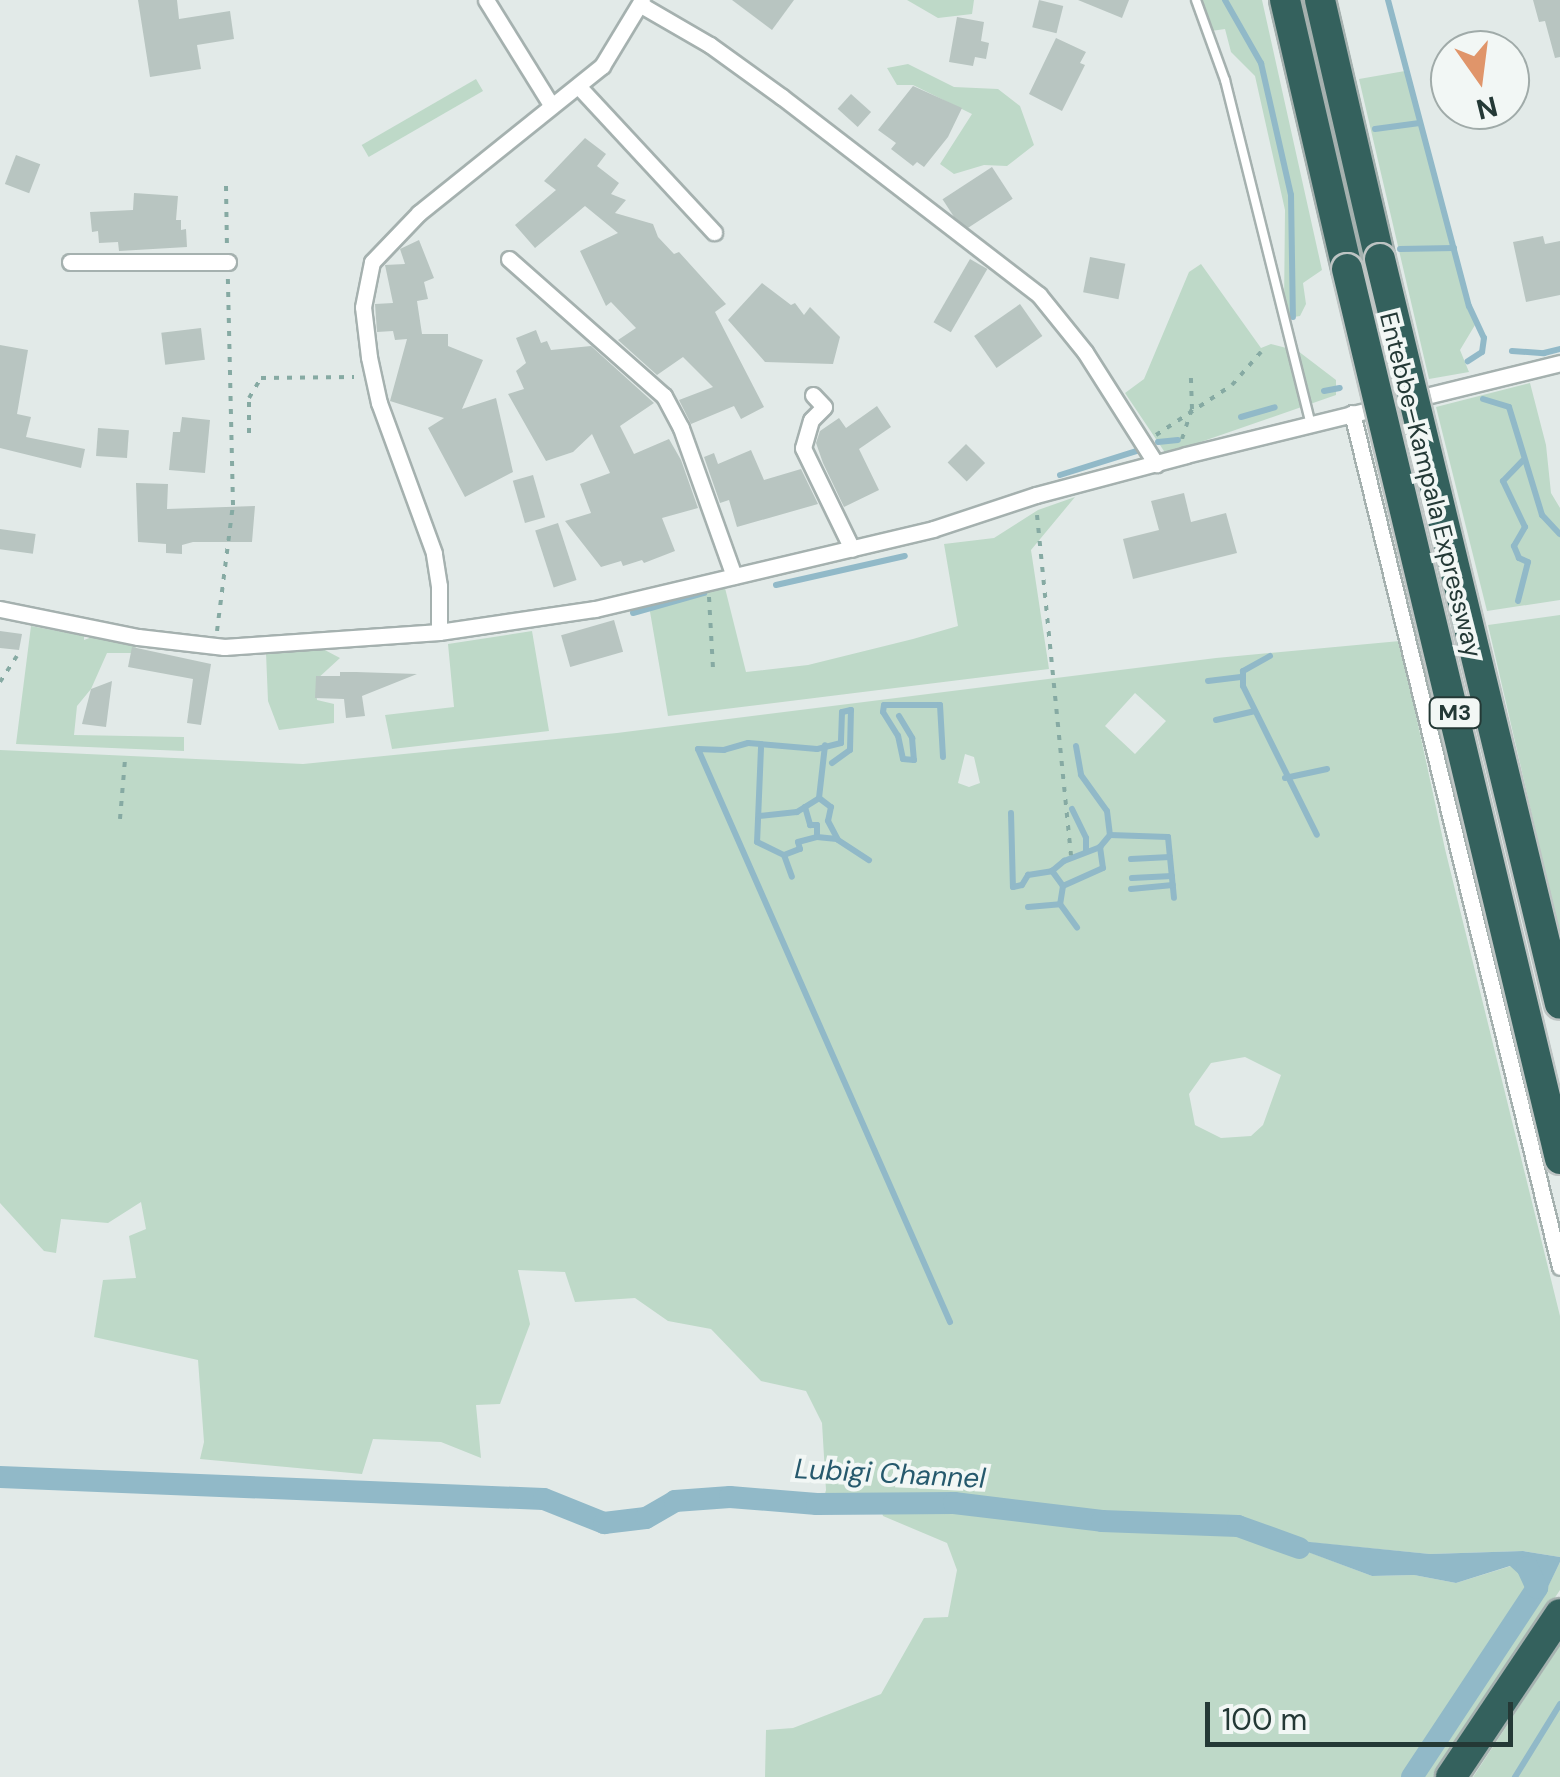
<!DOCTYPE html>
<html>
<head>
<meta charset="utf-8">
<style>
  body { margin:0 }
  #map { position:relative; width:1560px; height:1777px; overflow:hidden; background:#e2eae8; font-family:"DM Sans",sans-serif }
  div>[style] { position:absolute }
  .green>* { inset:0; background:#bed9c8; transform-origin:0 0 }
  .water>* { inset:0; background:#91b9c8 }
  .stream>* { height:6px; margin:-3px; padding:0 3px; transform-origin:3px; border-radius:3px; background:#91b9c8 }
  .canal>* { height:22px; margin:-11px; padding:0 11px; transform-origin:11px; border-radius:11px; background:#91b9c8 }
  .building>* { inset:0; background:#b8c5c1; transform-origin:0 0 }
  .path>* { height:4px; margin-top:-2px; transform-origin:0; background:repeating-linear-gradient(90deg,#86aaa3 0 5px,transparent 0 13px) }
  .roads { filter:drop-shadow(2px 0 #a5b1af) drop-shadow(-2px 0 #a5b1af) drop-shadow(0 2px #a5b1af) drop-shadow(0 -2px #a5b1af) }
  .lane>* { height:8px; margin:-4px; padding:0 4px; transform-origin:4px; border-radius:4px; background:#fff }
  .street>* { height:15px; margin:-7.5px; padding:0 7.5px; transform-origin:7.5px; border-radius:7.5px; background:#fff }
  .highway>* { height:30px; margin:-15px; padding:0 15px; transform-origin:15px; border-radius:15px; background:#34615d }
  .bridges { filter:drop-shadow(2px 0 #bdc4c3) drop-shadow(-2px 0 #bdc4c3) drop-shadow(0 2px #bdc4c3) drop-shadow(0 -2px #bdc4c3) }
  .highway-bridge>* { height:30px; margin:-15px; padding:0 15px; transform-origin:15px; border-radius:15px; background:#34615d }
  span { translate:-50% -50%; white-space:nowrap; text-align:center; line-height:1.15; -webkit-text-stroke:8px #f2f7f5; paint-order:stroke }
  .shield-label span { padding:2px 8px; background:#f2f7f5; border:2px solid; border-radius:8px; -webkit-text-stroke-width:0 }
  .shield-label { font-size:22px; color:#243936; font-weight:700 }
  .street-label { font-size:25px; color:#243936 }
  .water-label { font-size:28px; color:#26596d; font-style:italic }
  .north { position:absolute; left:1430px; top:30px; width:100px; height:100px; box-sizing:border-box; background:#f2f7f5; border:2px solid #a0aba9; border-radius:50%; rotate:166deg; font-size:28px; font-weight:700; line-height:40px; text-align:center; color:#243936 }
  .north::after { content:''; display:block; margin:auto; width:35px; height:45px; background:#e0956a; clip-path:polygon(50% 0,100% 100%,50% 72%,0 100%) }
  .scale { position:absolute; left:1205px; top:1702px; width:308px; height:45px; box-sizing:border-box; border:5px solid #243936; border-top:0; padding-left:12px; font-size:30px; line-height:35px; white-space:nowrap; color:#243936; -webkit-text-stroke:8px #f2f7f5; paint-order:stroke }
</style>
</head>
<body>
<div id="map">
  <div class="green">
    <i style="clip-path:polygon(907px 0,974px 0,972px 14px,938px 18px)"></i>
    <i style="clip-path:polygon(1202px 0,1262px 0,1322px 270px,1303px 283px,1306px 304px,1300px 316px,1288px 318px,1284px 309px,1285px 210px,1255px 76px,1231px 52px,1225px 29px,1211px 31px)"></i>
    <i style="clip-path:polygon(908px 64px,954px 87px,998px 89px,1020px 106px,1034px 145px,1007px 166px,984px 165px,954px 174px,940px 164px,972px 114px,913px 85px,897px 85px,887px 68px)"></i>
    <i style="clip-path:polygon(1405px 71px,1475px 325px,1460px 350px,1469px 372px,1429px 379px,1359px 79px)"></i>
    <i style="left:476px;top:79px;width:14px;height:132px;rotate:60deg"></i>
    <i style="clip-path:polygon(1201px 264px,1261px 348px,1271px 344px,1298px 351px,1336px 380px,1336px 395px,1166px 454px,1125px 393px,1144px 379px,1189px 272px)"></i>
    <i style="clip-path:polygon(1530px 383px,1546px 445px,1551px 493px,1560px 508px,1560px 600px,1487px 611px,1436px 407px)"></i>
    <i style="clip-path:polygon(1075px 497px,1031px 550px,1049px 669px,668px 716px,649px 606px,725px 588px,746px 672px,808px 665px,913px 639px,958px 626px,944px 544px,994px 538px,1038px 510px)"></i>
    <i style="clip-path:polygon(1560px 615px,1560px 936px,1488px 625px)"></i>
    <i style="clip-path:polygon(31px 626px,84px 636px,84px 640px,100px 634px,136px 647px,133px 653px,107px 653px,91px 689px,77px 706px,74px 735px,184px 737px,184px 751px,16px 744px)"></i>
    <i style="clip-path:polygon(532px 631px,549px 731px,392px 749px,385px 715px,454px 707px,448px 644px)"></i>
    <i style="clip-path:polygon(evenodd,1400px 641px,1445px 849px,1560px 1316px,1560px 1557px,1523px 1551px,1430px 1554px,1274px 1539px,1372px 1576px,1414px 1575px,1456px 1583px,1511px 1566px,1547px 1588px,1560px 1562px,1560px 1590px,1436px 1777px,765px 1777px,766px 1730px,793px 1728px,881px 1694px,924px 1618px,948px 1617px,957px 1570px,947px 1543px,883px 1516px,879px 1503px,822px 1504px,826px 1490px,822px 1423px,806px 1391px,761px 1381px,711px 1329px,668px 1321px,635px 1298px,575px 1302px,565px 1272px,518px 1270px,530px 1324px,500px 1404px,476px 1405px,481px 1458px,441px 1442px,373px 1439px,362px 1474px,200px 1459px,204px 1442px,198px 1360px,94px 1337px,103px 1280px,136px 1278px,129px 1236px,146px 1229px,141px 1202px,108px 1223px,61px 1219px,56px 1253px,44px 1251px,0 1203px,0 750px,303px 764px,617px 733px,1216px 658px,1400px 641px,1135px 693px,1166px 721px,1135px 754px,1105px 726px,1135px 693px,1400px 641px,965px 754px,974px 757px,980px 783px,969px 787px,958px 783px,965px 754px,1400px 641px,1245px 1057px,1281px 1075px,1263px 1125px,1251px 1136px,1221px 1138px,1195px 1125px,1189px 1094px,1211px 1063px,1245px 1057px)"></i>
    <i style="clip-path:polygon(321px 648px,340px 658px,316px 680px,317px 700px,334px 704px,334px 723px,279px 730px,268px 701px,266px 653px)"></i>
    <i style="clip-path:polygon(1560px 1645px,1560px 1777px,1473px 1777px)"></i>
  </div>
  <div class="water">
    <i style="clip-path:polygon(1270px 1538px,1430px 1554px,1523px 1551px,1560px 1557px,1560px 1562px,1547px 1589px,1527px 1592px,1521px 1576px,1510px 1566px,1456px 1583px,1414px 1575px,1372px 1576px)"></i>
  </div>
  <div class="stream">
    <i style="left:1225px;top:0;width:73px;rotate:60.3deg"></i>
    <i style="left:1261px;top:63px;width:135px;rotate:77.2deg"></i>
    <i style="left:1291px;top:195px;width:122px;rotate:89.1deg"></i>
    <i style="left:1388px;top:0;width:317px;rotate:75.2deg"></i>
    <i style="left:1469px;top:306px;width:35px;rotate:65deg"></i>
    <i style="left:1484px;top:338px;width:14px;rotate:98deg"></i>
    <i style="left:1482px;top:352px;width:17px;rotate:147deg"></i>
    <i style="left:1375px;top:129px;width:45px;rotate:-7.6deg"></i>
    <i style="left:1400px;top:249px;width:54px;rotate:-1.1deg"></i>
    <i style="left:1512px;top:351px;width:32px;rotate:4deg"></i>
    <i style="left:1544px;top:353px;width:16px;rotate:-14deg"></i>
    <i style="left:1324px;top:391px;width:16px;rotate:-11deg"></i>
    <i style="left:1483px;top:399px;width:27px;rotate:17deg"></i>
    <i style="left:1509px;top:407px;width:113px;rotate:73deg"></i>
    <i style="left:1542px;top:515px;width:26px;rotate:47deg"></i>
    <i style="left:1241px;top:417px;width:35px;rotate:-16deg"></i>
    <i style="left:1158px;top:442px;width:20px;rotate:-6deg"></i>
    <i style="left:1060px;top:475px;width:84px;rotate:-17.4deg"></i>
    <i style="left:776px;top:585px;width:132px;rotate:-12.7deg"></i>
    <i style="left:1518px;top:601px;width:40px;rotate:-75.6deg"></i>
    <i style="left:1528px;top:562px;width:10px;rotate:-156deg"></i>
    <i style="left:1519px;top:558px;width:13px;rotate:-113deg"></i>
    <i style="left:1514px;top:546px;width:22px;rotate:-60deg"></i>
    <i style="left:1525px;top:527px;width:51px;rotate:-115.6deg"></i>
    <i style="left:1503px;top:481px;width:28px;rotate:-46deg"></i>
    <i style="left:633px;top:613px;width:74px;rotate:-15.7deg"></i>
    <i style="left:1270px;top:656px;width:31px;rotate:151deg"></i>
    <i style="left:1243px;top:671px;width:15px;rotate:90deg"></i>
    <i style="left:1243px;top:686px;width:166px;rotate:63.6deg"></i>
    <i style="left:1208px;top:681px;width:35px;rotate:-7deg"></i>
    <i style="left:899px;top:716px;width:26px;rotate:59deg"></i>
    <i style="left:912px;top:738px;width:22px;rotate:85deg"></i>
    <i style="left:914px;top:760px;width:11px;rotate:-175deg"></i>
    <i style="left:903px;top:759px;width:24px;rotate:-102deg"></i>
    <i style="left:898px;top:736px;width:28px;rotate:-122deg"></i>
    <i style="left:883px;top:712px;width:7px;rotate:-82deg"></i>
    <i style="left:884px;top:705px;width:56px"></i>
    <i style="left:940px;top:705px;width:52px;rotate:86.7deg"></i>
    <i style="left:1216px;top:720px;width:39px;rotate:-13deg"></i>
    <i style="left:1076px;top:746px;width:29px;rotate:80deg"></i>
    <i style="left:1081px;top:775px;width:44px;rotate:54.2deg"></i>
    <i style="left:1107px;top:811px;width:24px;rotate:83deg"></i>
    <i style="left:1110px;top:835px;width:16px;rotate:130deg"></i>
    <i style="left:1100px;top:847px;width:21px;rotate:82deg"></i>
    <i style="left:1103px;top:868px;width:44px;rotate:155.8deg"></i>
    <i style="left:1063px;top:886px;width:18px;rotate:99deg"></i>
    <i style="left:1060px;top:904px;width:29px;rotate:54deg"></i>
    <i style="left:761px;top:748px;width:94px;rotate:92.4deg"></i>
    <i style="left:757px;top:842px;width:30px;rotate:26deg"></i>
    <i style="left:784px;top:855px;width:23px;rotate:70deg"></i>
    <i style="left:832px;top:763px;width:22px;rotate:-36deg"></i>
    <i style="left:850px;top:750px;width:40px;rotate:-88.6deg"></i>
    <i style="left:851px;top:710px;width:9px;rotate:167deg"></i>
    <i style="left:842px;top:712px;width:31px;rotate:92deg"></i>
    <i style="left:841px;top:743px;width:25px;rotate:166deg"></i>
    <i style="left:817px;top:749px;width:69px;rotate:-175deg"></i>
    <i style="left:748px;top:743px;width:25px;rotate:164deg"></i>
    <i style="left:724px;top:750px;width:26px;rotate:-178deg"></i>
    <i style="left:698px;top:749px;width:626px;rotate:66.26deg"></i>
    <i style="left:1285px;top:778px;width:43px;rotate:-12.1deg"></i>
    <i style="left:819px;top:798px;width:15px;rotate:37deg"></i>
    <i style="left:831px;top:807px;width:14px;rotate:102deg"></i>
    <i style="left:828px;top:821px;width:21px;rotate:62deg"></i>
    <i style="left:838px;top:840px;width:37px;rotate:33deg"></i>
    <i style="left:805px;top:807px;width:19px;rotate:74deg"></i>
    <i style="left:810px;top:825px;width:7px"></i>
    <i style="left:817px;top:825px;width:12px;rotate:90deg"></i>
    <i style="left:1072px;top:809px;width:32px;rotate:64deg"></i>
    <i style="left:1086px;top:838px;width:14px;rotate:90deg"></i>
    <i style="left:1011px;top:813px;width:74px;rotate:88.5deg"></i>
    <i style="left:1013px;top:887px;width:9px;rotate:-13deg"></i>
    <i style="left:1022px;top:885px;width:12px;rotate:-59deg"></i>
    <i style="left:1028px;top:875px;width:24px;rotate:-9deg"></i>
    <i style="left:759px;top:816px;width:38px;rotate:-6deg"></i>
    <i style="left:797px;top:812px;width:26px;rotate:-32deg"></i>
    <i style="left:819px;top:798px;width:53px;rotate:-83.5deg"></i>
    <i style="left:1110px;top:835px;width:58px;rotate:2deg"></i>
    <i style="left:1168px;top:837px;width:61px;rotate:84.4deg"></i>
    <i style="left:784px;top:855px;width:17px;rotate:-21deg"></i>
    <i style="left:800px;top:849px;width:7px;rotate:-106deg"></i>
    <i style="left:798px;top:842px;width:20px;rotate:-15deg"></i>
    <i style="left:817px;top:837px;width:20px;rotate:6deg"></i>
    <i style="left:1131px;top:859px;width:39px;rotate:-3deg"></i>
    <i style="left:1132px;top:878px;width:40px;rotate:-2.9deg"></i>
    <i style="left:1063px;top:886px;width:19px;rotate:-126deg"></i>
    <i style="left:1052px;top:871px;width:16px;rotate:-40deg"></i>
    <i style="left:1064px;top:861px;width:39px;rotate:-21deg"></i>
    <i style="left:1131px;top:889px;width:42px;rotate:-5.4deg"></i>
    <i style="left:1028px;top:907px;width:32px;rotate:-5deg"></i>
    <i style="left:1515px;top:1777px;width:86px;rotate:-58.3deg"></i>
  </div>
  <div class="canal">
    <i style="left:0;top:1477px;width:544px;rotate:2.32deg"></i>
    <i style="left:544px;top:1499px;width:65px;rotate:21.8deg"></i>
    <i style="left:604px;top:1523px;width:42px;rotate:-6.8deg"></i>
    <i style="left:646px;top:1518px;width:34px;rotate:-30deg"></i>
    <i style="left:675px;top:1501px;width:55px;rotate:-4.2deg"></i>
    <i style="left:730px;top:1497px;width:87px;rotate:4.6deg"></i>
    <i style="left:817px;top:1504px;width:137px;rotate:-0.4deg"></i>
    <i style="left:954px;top:1503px;width:149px;rotate:6.9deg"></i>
    <i style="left:1102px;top:1521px;width:136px;rotate:2.1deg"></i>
    <i style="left:1238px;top:1526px;width:65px;rotate:19.8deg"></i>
    <i style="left:1412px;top:1777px;width:227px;rotate:-56.5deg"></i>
    <i style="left:1537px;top:1588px;width:23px;rotate:-115deg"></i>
  </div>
  <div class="building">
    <i style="clip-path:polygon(138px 0,177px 0,179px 19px,230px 11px,234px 39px,197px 45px,201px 69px,150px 77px)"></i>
    <i style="clip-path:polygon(732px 0,794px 0,772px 30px)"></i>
    <i style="left:1039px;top:0;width:25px;height:28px;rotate:14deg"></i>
    <i style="clip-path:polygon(1078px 0,1129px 0,1122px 18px)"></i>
    <i style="clip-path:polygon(1533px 0,1560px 0,1560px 57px,1555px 58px,1545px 21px,1539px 22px)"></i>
    <i style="clip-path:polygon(957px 17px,984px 22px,981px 41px,989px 43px,986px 59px,975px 57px,973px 66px,949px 62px)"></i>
    <i style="clip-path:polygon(1056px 38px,1086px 52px,1080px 63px,1085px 65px,1062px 111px,1029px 94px)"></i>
    <i style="clip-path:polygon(913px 86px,962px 108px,948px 137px,924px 167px,917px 162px,913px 166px,891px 149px,896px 143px,878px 130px)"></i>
    <i style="left:851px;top:94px;width:27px;height:20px;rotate:42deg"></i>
    <i style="clip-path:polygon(585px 138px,606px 154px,597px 166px,619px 183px,611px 194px,626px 200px,615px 213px,653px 224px,658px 237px,674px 254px,679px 252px,726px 304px,715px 312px,764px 407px,741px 419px,734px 406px,691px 424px,679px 400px,713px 387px,683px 357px,657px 375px,618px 340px,636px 328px,611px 302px,606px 306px,580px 251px,618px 233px,585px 206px,535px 248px,515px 225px,556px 190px,544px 181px)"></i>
    <i style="left:16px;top:155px;width:26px;height:31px;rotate:21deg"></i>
    <i style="left:992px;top:167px;width:38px;height:59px;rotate:57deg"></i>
    <i style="clip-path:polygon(134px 193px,178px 196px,176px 220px,181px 220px,181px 230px,186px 229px,187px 247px,119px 251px,118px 242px,99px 243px,98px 231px,92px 232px,90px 212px,133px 210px)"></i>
    <i style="clip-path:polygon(1543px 236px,1545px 244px,1560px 241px,1560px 295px,1526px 302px,1513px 242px)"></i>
    <i style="clip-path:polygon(419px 240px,434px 278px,424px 282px,428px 299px,417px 301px,422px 334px,448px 334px,448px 346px,483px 360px,462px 409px,496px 398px,513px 472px,465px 497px,428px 428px,444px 418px,390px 401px,407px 339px,395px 340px,393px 331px,377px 332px,375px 304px,393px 303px,385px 265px,405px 264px,400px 249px)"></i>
    <i style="left:1090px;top:257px;width:36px;height:36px;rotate:11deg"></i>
    <i style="left:970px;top:259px;width:20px;height:73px;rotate:30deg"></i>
    <i style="clip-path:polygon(762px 283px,791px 305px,795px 303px,804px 315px,810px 307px,840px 337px,833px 364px,765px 362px,728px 320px)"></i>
    <i style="left:1020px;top:304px;width:39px;height:56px;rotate:55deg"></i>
    <i style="left:201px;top:328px;width:32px;height:40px;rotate:83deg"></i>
    <i style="clip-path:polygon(536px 330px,541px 343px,547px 341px,551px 350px,591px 346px,654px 403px,620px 426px,634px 454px,669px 439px,681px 460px,698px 508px,662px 518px,675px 551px,644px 563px,642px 560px,623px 566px,621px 561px,601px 567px,565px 521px,591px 513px,580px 484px,610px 473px,592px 434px,573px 452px,546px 461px,508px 394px,524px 389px,516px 371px,526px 363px,516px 338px)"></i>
    <i style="clip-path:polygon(0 345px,28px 350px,17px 414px,31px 417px,26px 437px,85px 449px,81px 468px,0 448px)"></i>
    <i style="clip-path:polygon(877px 406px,891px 427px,859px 449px,879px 490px,844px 507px,823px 463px,816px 443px,820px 431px,839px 418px,846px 428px)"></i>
    <i style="clip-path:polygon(182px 417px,210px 420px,205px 473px,169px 470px,173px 432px,180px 432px)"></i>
    <i style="left:98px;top:428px;width:31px;height:28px;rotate:4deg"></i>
    <i style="left:966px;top:444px;width:27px;height:26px;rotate:45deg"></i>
    <i style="clip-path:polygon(751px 450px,764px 480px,801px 469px,818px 504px,737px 527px,729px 500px,720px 503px,704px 457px,714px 453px,718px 464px)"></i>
    <i style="left:533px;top:475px;width:44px;height:21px;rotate:74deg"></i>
    <i style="clip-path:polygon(136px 483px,168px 484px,167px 509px,255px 506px,252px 542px,193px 542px,182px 545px,182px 554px,166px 553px,166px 544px,138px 542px)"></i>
    <i style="clip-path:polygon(1184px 493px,1191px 522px,1226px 513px,1237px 553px,1133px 579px,1123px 539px,1159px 530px,1151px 501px)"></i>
    <i style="left:558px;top:523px;width:60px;height:24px;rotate:72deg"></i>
    <i style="left:0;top:529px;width:36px;height:20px;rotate:8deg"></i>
    <i style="left:614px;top:620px;width:33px;height:55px;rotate:74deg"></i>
    <i style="clip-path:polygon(0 631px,22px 634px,19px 650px,0 648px)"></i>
    <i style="clip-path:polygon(132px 647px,211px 664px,201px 725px,187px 723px,193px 679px,128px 667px)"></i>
    <i style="clip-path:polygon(340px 672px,356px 672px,417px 674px,362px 696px,365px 716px,346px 718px,344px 699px,315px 698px,316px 676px,340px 676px)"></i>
    <i style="clip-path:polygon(112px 681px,106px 727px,82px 724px,91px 689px)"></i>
  </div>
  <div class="path">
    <i style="left:226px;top:186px;width:61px;rotate:89.1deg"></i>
    <i style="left:249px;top:433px;width:35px;rotate:-90deg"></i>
    <i style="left:249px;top:398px;width:23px;rotate:-59deg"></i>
    <i style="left:261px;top:378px;width:93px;rotate:-0.6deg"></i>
    <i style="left:1156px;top:435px;width:91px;rotate:-33.3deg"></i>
    <i style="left:1232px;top:385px;width:44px;rotate:-48.7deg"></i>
    <i style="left:1182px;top:439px;width:32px;rotate:-72deg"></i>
    <i style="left:1192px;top:409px;width:36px;rotate:-92deg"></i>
    <i style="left:1037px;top:515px;width:342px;rotate:84.3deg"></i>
    <i style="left:709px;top:597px;width:71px;rotate:86.8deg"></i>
    <i style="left:217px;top:631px;width:127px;rotate:-82.8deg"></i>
    <i style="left:233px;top:505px;width:228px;rotate:-91.3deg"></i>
    <i style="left:0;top:682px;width:31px;rotate:-57deg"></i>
    <i style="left:120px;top:819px;width:59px;rotate:-85.2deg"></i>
  </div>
  <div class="roads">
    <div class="lane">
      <i style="left:1196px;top:0;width:85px;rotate:70.1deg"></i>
      <i style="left:1225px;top:80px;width:355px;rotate:76deg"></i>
    </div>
    <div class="street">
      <i style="left:486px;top:0;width:123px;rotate:58.2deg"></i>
      <i style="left:641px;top:5px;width:80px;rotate:30.1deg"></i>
      <i style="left:710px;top:45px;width:89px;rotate:35.8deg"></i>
      <i style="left:782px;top:97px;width:324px;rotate:37.6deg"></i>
      <i style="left:1039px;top:295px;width:73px;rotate:51.1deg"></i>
      <i style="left:1085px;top:352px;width:133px;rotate:57.6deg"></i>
      <i style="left:580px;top:88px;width:197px;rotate:47.1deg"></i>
      <i style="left:509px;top:259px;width:207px;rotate:41.5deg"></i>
      <i style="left:664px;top:396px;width:36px;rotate:62deg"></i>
      <i style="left:681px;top:428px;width:157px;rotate:70.3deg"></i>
      <i style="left:70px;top:262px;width:158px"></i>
      <i style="left:813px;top:395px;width:16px;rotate:47deg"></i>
      <i style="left:824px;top:407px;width:18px;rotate:135deg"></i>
      <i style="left:811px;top:420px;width:29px;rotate:106deg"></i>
      <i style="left:803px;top:448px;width:112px;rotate:64.1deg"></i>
      <i style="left:1352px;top:413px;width:879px;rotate:76.31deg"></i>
      <i style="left:0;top:609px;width:141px;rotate:11.5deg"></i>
      <i style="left:138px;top:637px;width:87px;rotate:6.6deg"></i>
      <i style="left:224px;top:647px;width:216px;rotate:-4deg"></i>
      <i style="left:439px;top:632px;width:158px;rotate:-8.4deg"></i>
      <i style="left:595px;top:609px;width:347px;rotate:-13.3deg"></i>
      <i style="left:933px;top:529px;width:108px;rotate:-18.3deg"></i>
      <i style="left:1036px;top:495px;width:155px;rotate:-14.9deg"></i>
      <i style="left:1186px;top:455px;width:385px;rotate:-13.8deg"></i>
      <i style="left:439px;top:632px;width:46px;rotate:-90deg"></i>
      <i style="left:439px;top:586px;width:33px;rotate:-99deg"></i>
      <i style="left:434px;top:553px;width:160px;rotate:-110.1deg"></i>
      <i style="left:379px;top:403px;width:47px;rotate:-102.3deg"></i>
      <i style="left:369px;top:357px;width:50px;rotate:-96.8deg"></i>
      <i style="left:363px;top:307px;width:46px;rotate:-78.7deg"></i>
      <i style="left:372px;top:262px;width:68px;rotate:-46.2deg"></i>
      <i style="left:419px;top:213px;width:235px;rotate:-38.8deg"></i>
      <i style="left:602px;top:66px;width:77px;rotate:-58.8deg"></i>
    </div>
    <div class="highway">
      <i style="left:1285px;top:0;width:276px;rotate:77deg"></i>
      <i style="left:1320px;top:0;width:266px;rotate:77deg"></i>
      <i style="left:1451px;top:1777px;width:196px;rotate:-56.2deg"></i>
    </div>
  </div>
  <div class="bridges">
    <div class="highway-bridge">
      <i style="left:1380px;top:259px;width:766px;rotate:76.42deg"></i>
      <i style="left:1347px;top:269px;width:915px;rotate:76.54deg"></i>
    </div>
  </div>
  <div class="shield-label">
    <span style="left:1455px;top:713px">M3</span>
  </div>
  <div class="street-label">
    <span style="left:1430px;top:485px;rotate:76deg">Entebbe–Kampala Expressway</span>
  </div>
  <div class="water-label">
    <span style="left:890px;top:1474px;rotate:3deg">Lubigi Channel</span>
  </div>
  <div class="north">N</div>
  <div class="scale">100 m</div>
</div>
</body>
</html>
